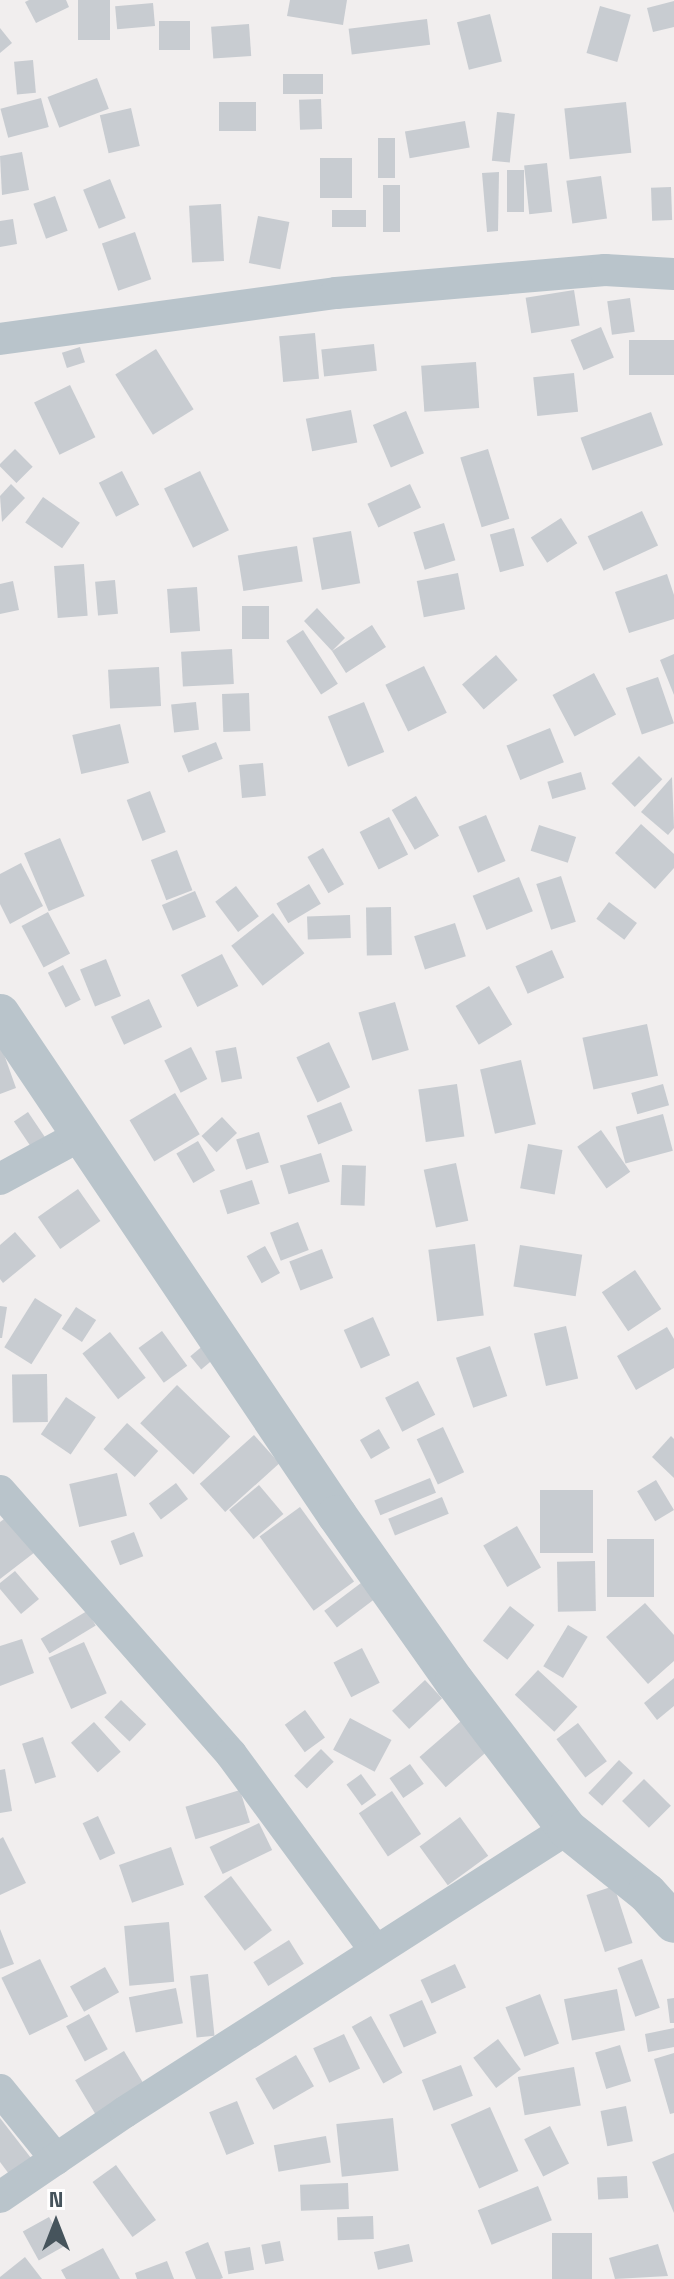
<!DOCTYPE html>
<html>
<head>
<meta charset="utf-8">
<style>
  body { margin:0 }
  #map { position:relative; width:674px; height:2279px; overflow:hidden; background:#f1eeee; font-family:"Space Grotesk",sans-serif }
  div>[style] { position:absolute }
  .building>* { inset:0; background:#c8ccd1; transform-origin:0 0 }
  .minor>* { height:32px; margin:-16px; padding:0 16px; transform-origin:16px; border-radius:16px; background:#b9c4cb }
  .tertiary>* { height:40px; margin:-20px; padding:0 20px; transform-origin:20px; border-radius:20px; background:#b9c4cb }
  span { translate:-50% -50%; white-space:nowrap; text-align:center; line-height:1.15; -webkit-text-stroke:6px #fff; paint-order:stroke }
  .north { position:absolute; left:16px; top:2183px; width:80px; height:80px; -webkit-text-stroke:6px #fff; paint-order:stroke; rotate:0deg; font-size:22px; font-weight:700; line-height:32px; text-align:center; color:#46545c }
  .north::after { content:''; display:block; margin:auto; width:28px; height:36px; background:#46545c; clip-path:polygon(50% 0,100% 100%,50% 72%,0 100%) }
</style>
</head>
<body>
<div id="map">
  <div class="building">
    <i style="clip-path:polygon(29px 0,66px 0,69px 7px,36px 23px,25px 2px)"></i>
    <i style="left:78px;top:0;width:32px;height:40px"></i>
    <i style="clip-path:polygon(290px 0,347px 0,343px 25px,287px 16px)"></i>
    <i style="clip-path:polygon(674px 1px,674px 27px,653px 32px,647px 8px)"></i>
    <i style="left:153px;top:3px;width:23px;height:38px;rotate:85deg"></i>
    <i style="left:600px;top:6px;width:32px;height:49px;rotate:16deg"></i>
    <i style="left:490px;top:14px;width:49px;height:34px;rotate:76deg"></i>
    <i style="left:427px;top:19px;width:26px;height:79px;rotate:83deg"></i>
    <i style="left:159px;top:21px;width:31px;height:29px"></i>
    <i style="left:249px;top:24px;width:32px;height:38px;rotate:86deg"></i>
    <i style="clip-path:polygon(0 28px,12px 43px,0 53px)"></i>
    <i style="left:33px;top:60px;width:33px;height:19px;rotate:85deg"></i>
    <i style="left:283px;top:74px;width:40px;height:20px"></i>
    <i style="left:97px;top:78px;width:33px;height:53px;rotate:69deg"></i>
    <i style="left:41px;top:98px;width:30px;height:42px;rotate:75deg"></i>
    <i style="left:321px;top:99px;width:30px;height:22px;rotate:88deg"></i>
    <i style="left:256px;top:102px;width:29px;height:37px;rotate:90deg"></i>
    <i style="left:626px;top:102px;width:51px;height:62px;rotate:84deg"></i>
    <i style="left:131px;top:108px;width:39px;height:32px;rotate:77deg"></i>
    <i style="left:497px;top:112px;width:18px;height:49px;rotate:6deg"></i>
    <i style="left:465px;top:121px;width:27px;height:61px;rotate:80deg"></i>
    <i style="left:378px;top:138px;width:17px;height:40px"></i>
    <i style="clip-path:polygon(22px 152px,29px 190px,2px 195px,0 156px)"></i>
    <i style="left:320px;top:158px;width:32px;height:40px"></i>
    <i style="left:547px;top:163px;width:49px;height:23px;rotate:84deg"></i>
    <i style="left:507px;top:170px;width:17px;height:42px"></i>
    <i style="clip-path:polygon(499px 172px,498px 231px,487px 232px,482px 173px)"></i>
    <i style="left:601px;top:176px;width:43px;height:35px;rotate:82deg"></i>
    <i style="left:110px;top:179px;width:42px;height:29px;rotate:68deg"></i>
    <i style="left:383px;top:185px;width:17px;height:47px"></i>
    <i style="left:671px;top:187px;width:33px;height:20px;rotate:88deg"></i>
    <i style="left:55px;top:196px;width:37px;height:23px;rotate:70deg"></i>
    <i style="left:221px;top:204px;width:57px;height:32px;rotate:87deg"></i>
    <i style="left:332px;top:210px;width:34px;height:17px"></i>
    <i style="left:258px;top:216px;width:32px;height:48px;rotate:11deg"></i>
    <i style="clip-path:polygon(13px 219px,17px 244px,0 247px,0 221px)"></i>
    <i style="left:135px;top:232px;width:50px;height:35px;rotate:71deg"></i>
    <i style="left:574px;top:290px;width:36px;height:49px;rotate:81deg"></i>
    <i style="left:630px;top:298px;width:34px;height:23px;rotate:82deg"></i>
    <i style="left:601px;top:327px;width:33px;height:33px;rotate:67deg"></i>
    <i style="left:315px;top:333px;width:46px;height:36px;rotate:85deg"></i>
    <i style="left:674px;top:340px;width:35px;height:45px;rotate:90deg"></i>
    <i style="left:374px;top:344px;width:27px;height:53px;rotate:84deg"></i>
    <i style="left:80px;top:347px;width:16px;height:19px;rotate:72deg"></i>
    <i style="left:156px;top:349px;width:71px;height:48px;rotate:58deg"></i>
    <i style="left:476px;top:362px;width:46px;height:55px;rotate:86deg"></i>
    <i style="left:574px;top:373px;width:39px;height:41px;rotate:84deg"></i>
    <i style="left:70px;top:385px;width:58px;height:40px;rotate:64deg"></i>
    <i style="left:351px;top:410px;width:33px;height:46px;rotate:79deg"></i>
    <i style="left:406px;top:411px;width:46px;height:36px;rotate:67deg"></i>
    <i style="left:651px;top:412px;width:35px;height:75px;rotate:70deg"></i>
    <i style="left:15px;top:449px;width:25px;height:23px;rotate:45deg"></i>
    <i style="left:488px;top:449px;width:73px;height:29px;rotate:73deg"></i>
    <i style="left:122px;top:471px;width:38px;height:26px;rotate:63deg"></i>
    <i style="left:200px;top:471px;width:66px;height:40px;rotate:64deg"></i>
    <i style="clip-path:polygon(11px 484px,25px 498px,2px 522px,0 496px)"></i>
    <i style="left:410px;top:484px;width:26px;height:47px;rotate:65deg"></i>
    <i style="left:43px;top:497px;width:45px;height:31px;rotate:35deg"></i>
    <i style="left:642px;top:511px;width:38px;height:60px;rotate:65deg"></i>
    <i style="left:561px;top:518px;width:30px;height:36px;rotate:57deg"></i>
    <i style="left:444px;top:523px;width:39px;height:32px;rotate:73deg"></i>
    <i style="left:514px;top:528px;width:39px;height:25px;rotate:75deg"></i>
    <i style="left:351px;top:531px;width:53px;height:39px;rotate:80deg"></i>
    <i style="left:297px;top:546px;width:36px;height:60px;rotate:81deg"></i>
    <i style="left:84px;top:564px;width:52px;height:30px;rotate:86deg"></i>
    <i style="left:458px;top:573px;width:37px;height:42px;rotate:79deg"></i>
    <i style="clip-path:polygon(667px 574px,674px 595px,674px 619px,629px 633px,615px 592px)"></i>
    <i style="left:115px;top:580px;width:34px;height:20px;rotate:85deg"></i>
    <i style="clip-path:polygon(13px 581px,19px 610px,0 614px,0 584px)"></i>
    <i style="left:197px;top:587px;width:44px;height:30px;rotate:86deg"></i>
    <i style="left:242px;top:606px;width:27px;height:33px"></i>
    <i style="clip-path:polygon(317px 608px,345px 638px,332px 651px,372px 625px,386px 647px,346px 673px,332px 651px,304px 621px)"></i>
    <i style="left:303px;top:630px;width:64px;height:20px;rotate:57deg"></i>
    <i style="left:232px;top:649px;width:35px;height:51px;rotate:87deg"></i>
    <i style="clip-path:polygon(674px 654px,674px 695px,660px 660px)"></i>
    <i style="left:496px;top:655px;width:33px;height:45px;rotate:49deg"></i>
    <i style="left:424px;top:666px;width:52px;height:43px;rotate:64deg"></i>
    <i style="left:159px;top:667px;width:39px;height:51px;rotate:87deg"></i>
    <i style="left:594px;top:673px;width:47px;height:47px;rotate:62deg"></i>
    <i style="left:658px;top:677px;width:49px;height:34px;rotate:71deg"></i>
    <i style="left:249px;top:693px;width:38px;height:27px;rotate:88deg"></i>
    <i style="left:196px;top:702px;width:28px;height:25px;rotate:84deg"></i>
    <i style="left:364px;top:702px;width:54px;height:39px;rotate:68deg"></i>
    <i style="left:120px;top:724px;width:40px;height:49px;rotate:77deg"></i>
    <i style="left:550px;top:728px;width:37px;height:47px;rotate:68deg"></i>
    <i style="left:216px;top:742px;width:18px;height:37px;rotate:68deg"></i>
    <i style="left:639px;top:756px;width:33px;height:39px;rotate:45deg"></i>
    <i style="left:263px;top:763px;width:33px;height:24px;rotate:85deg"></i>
    <i style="left:581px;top:772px;width:18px;height:35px;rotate:74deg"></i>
    <i style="clip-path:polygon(672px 777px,674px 828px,668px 835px,641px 812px)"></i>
    <i style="left:150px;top:791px;width:44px;height:25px;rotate:69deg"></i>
    <i style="left:416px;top:796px;width:46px;height:28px;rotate:60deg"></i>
    <i style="left:486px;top:815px;width:50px;height:30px;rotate:67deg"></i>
    <i style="left:389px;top:817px;width:42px;height:33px;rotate:63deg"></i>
    <i style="clip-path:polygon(641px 824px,674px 854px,674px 868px,655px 889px,615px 853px)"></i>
    <i style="left:539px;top:825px;width:39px;height:27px;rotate:18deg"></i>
    <i style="left:60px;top:838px;width:63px;height:39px;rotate:67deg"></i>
    <i style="left:323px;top:848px;width:42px;height:18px;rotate:60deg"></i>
    <i style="left:177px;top:850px;width:43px;height:28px;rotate:69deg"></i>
    <i style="clip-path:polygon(21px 863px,43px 906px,10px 924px,0 904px,0 874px)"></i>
    <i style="left:561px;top:876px;width:48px;height:26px;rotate:72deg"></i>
    <i style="left:519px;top:877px;width:37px;height:50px;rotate:68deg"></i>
    <i style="left:309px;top:884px;width:23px;height:38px;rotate:59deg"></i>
    <i style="left:236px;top:886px;width:38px;height:26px;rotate:53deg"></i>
    <i style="left:195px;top:891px;width:28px;height:36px;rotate:67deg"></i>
    <i style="left:609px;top:902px;width:35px;height:21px;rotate:37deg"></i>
    <i style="left:391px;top:907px;width:48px;height:25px;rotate:89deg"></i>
    <i style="left:48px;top:912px;width:47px;height:30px;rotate:62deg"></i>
    <i style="left:273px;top:913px;width:51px;height:53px;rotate:52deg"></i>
    <i style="left:350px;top:915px;width:23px;height:43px;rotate:88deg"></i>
    <i style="left:455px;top:923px;width:35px;height:43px;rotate:72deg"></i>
    <i style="left:552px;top:950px;width:30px;height:40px;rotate:66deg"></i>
    <i style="left:222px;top:954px;width:36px;height:46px;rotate:63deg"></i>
    <i style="left:106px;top:959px;width:40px;height:28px;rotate:68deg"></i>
    <i style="left:63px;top:965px;width:39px;height:17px;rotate:63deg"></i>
    <i style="left:489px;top:986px;width:45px;height:39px;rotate:59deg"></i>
    <i style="left:149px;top:999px;width:31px;height:42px;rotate:65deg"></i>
    <i style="left:395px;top:1002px;width:50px;height:38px;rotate:74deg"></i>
    <i style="left:647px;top:1024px;width:53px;height:66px;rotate:78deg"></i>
    <i style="left:329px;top:1042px;width:50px;height:36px;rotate:65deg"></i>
    <i style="clip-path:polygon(0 1043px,16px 1088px,0 1094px)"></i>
    <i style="left:191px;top:1047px;width:36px;height:30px;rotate:63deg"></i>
    <i style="left:236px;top:1047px;width:32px;height:21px;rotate:79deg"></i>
    <i style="left:521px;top:1060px;width:66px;height:42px;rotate:77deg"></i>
    <i style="left:457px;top:1084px;width:53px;height:39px;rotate:82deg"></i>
    <i style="left:663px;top:1084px;width:22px;height:33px;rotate:74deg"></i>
    <i style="left:175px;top:1093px;width:48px;height:53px;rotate:59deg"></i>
    <i style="left:341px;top:1102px;width:31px;height:37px;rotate:68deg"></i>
    <i style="left:28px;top:1112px;width:34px;height:17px;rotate:56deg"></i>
    <i style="left:663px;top:1114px;width:38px;height:49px;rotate:75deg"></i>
    <i style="left:222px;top:1117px;width:22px;height:28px;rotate:47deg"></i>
    <i style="left:601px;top:1130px;width:51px;height:29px;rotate:55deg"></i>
    <i style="left:259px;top:1132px;width:32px;height:24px;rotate:72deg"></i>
    <i style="left:198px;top:1141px;width:34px;height:25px;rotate:60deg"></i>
    <i style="left:528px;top:1144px;width:35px;height:45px;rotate:10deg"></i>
    <i style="left:321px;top:1153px;width:30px;height:43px;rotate:73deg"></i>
    <i style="left:456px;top:1163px;width:59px;height:33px;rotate:78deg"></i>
    <i style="left:342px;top:1165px;width:24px;height:40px;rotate:2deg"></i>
    <i style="left:252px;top:1180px;width:25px;height:34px;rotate:72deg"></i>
    <i style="left:78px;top:1189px;width:39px;height:49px;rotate:55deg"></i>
    <i style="left:298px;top:1222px;width:30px;height:30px;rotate:69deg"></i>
    <i style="clip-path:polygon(15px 1232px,36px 1256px,3px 1283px,0 1279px,0 1245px)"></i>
    <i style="left:475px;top:1244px;width:72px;height:47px;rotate:83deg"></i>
    <i style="left:520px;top:1245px;width:63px;height:42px;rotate:9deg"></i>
    <i style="left:265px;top:1246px;width:31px;height:21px;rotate:61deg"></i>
    <i style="left:322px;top:1249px;width:31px;height:35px;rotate:69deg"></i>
    <i style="left:635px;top:1270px;width:47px;height:40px;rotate:56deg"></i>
    <i style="left:35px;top:1298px;width:32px;height:58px;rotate:32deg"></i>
    <i style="clip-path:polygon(0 1306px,7px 1307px,2px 1338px,0 1338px)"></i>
    <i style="left:76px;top:1307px;width:24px;height:26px;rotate:33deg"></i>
    <i style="left:373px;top:1317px;width:42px;height:32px;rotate:66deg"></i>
    <i style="left:566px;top:1326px;width:54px;height:33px;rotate:77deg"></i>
    <i style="clip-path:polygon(667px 1327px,674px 1339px,674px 1368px,636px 1390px,617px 1356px)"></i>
    <i style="left:162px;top:1331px;width:43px;height:29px;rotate:54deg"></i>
    <i style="left:110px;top:1332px;width:58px;height:35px;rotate:52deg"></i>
    <i style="left:211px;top:1339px;width:17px;height:27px;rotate:50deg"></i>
    <i style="left:490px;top:1346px;width:53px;height:36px;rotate:71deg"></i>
    <i style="left:47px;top:1374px;width:48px;height:35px;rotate:89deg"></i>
    <i style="left:418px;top:1381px;width:38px;height:37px;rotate:63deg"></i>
    <i style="left:177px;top:1385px;width:74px;height:53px;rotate:44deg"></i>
    <i style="left:66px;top:1397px;width:36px;height:45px;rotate:34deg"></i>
    <i style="left:127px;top:1423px;width:42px;height:35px;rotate:42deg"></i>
    <i style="left:443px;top:1427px;width:50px;height:29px;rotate:65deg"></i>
    <i style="left:379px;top:1429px;width:22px;height:22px;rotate:60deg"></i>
    <i style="left:254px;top:1435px;width:38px;height:73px;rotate:48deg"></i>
    <i style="clip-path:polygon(671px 1436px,674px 1439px,674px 1478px,652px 1457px)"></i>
    <i style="left:117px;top:1473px;width:44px;height:49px;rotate:77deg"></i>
    <i style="left:430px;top:1478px;width:16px;height:60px;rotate:68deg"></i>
    <i style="left:656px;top:1480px;width:35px;height:22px;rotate:59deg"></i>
    <i style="left:176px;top:1483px;width:20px;height:34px;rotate:53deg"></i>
    <i style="left:259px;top:1485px;width:38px;height:39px;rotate:50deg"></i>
    <i style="left:540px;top:1490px;width:53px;height:63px"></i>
    <i style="left:442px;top:1497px;width:18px;height:58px;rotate:68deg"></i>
    <i style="left:300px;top:1507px;width:92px;height:50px;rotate:54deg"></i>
    <i style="clip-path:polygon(11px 1514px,39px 1549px,0 1579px,0 1522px)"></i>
    <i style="left:517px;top:1526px;width:48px;height:39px;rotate:60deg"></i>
    <i style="left:134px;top:1532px;width:26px;height:25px;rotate:69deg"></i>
    <i style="left:607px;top:1539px;width:47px;height:58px"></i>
    <i style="left:595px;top:1561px;width:50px;height:38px;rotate:89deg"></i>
    <i style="clip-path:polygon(15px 1571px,39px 1599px,21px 1614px,0 1589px,0 1583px)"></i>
    <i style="left:365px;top:1580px;width:21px;height:51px;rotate:53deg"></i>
    <i style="clip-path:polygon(645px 1603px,674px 1635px,674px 1661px,648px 1684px,606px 1637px)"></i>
    <i style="left:510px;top:1606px;width:31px;height:44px;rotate:38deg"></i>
    <i style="left:87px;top:1611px;width:17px;height:54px;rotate:59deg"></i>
    <i style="left:568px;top:1625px;width:23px;height:48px;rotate:31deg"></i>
    <i style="clip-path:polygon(22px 1639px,34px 1673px,0 1686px,0 1646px)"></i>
    <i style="left:84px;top:1642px;width:56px;height:39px;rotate:66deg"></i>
    <i style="left:362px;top:1648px;width:39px;height:32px;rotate:63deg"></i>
    <i style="left:538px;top:1670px;width:54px;height:34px;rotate:43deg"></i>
    <i style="clip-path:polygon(674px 1678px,674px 1706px,657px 1720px,644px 1703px)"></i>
    <i style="left:425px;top:1680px;width:25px;height:45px;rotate:47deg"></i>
    <i style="left:121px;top:1700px;width:35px;height:24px;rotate:44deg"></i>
    <i style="left:305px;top:1710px;width:34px;height:25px;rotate:54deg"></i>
    <i style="left:350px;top:1718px;width:47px;height:36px;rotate:28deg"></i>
    <i style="left:461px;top:1721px;width:40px;height:55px;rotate:49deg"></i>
    <i style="left:94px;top:1722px;width:40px;height:31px;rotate:48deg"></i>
    <i style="left:578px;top:1723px;width:48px;height:27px;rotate:53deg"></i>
    <i style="left:43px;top:1737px;width:42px;height:22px;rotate:72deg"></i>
    <i style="left:321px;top:1749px;width:18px;height:38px;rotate:45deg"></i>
    <i style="left:619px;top:1760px;width:19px;height:45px;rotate:43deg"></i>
    <i style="left:410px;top:1764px;width:24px;height:25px;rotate:55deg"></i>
    <i style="clip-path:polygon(5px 1769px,12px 1811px,0 1813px,0 1770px)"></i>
    <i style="left:361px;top:1774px;width:26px;height:18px;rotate:54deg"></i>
    <i style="left:644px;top:1779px;width:38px;height:31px;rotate:45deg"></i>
    <i style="left:240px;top:1790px;width:34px;height:57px;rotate:73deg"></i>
    <i style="left:392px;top:1791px;width:52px;height:40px;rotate:56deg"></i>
    <i style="left:98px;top:1816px;width:41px;height:17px;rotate:65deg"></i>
    <i style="left:460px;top:1817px;width:48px;height:50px;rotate:54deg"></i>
    <i style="left:259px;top:1823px;width:30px;height:55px;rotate:64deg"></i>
    <i style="clip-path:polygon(3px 1837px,26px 1883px,0 1895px,0 1839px)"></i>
    <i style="left:171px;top:1847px;width:40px;height:55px;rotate:71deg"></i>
    <i style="left:231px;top:1876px;width:68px;height:34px;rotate:53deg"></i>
    <i style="left:614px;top:1886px;width:60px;height:29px;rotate:72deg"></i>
    <i style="left:169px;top:1922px;width:60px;height:45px;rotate:85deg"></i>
    <i style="clip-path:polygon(0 1929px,14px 1964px,0 1969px)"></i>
    <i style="left:289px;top:1940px;width:28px;height:42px;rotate:58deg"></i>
    <i style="left:40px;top:1959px;width:64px;height:43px;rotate:64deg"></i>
    <i style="left:642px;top:1959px;width:52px;height:26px;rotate:70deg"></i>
    <i style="left:455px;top:1964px;width:26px;height:38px;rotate:65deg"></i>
    <i style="left:105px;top:1967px;width:29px;height:40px;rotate:61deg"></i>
    <i style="left:208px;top:1974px;width:62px;height:18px;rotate:84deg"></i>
    <i style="left:176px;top:1988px;width:36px;height:48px;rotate:79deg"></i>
    <i style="left:617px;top:1989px;width:42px;height:54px;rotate:79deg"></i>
    <i style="left:540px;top:1994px;width:53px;height:37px;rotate:69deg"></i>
    <i style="clip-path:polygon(674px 1998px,674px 2023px,670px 2023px,667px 1999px)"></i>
    <i style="left:422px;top:2000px;width:36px;height:36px;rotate:66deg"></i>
    <i style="left:89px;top:2014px;width:40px;height:26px;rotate:62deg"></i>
    <i style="left:371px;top:2016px;width:65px;height:22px;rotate:61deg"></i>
    <i style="clip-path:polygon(674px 2028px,674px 2047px,648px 2052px,645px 2034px)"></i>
    <i style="left:344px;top:2034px;width:38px;height:34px;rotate:65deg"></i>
    <i style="left:498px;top:2039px;width:38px;height:31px;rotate:53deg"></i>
    <i style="left:620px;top:2045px;width:38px;height:26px;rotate:73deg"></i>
    <i style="left:124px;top:2051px;width:39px;height:57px;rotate:59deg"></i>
    <i style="clip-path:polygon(674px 2053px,674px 2113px,670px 2114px,654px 2059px)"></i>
    <i style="left:296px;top:2055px;width:36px;height:47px;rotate:60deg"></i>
    <i style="left:461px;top:2065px;width:33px;height:42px;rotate:69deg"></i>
    <i style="left:574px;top:2067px;width:39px;height:57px;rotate:80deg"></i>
    <i style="left:237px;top:2101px;width:46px;height:30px;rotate:68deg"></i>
    <i style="left:626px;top:2106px;width:36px;height:26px;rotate:79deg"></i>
    <i style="left:490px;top:2107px;width:70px;height:43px;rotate:66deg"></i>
    <i style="clip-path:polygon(0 2118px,31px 2158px,9px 2174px,0 2162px)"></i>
    <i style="left:393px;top:2118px;width:53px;height:57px;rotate:84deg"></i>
    <i style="left:550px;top:2126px;width:42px;height:29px;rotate:63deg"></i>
    <i style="left:326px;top:2136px;width:27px;height:53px;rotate:80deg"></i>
    <i style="clip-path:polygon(674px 2153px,674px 2213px,652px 2162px)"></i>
    <i style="left:116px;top:2165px;width:68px;height:29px;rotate:54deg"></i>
    <i style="left:627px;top:2176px;width:22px;height:30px;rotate:87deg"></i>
    <i style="left:348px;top:2183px;width:26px;height:48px;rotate:88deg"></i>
    <i style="left:538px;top:2186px;width:37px;height:65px;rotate:68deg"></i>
    <i style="left:373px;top:2216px;width:23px;height:36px;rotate:88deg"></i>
    <i style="left:49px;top:2217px;width:33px;height:30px;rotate:61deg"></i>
    <i style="left:552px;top:2233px;width:40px;height:46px"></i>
    <i style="left:280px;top:2241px;width:20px;height:19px;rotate:79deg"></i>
    <i style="clip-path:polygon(208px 2242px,223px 2278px,220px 2279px,196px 2279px,185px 2252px)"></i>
    <i style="left:409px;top:2244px;width:18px;height:36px;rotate:77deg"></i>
    <i style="clip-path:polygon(658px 2244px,668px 2276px,615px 2279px,609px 2258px)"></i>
    <i style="left:250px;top:2247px;width:23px;height:26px;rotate:80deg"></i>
    <i style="clip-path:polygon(103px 2248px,120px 2279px,66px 2279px,61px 2270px)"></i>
    <i style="clip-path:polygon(25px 2257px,42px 2279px,0 2279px,0 2277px)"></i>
    <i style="clip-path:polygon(167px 2261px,174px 2279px,137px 2279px,135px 2273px)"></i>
  </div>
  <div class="minor">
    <i style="left:0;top:339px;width:339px;rotate:-7.8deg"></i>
    <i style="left:336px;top:293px;width:270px;rotate:-4.9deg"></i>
    <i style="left:605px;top:270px;width:69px;rotate:3.3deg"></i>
    <i style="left:0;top:1179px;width:94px;rotate:-28.5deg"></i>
    <i style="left:0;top:1491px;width:350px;rotate:48.7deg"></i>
    <i style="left:231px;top:1754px;width:243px;rotate:53.7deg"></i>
    <i style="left:0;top:2090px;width:89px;rotate:50.9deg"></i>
    <i style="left:0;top:2197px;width:151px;rotate:-34.2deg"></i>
    <i style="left:125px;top:2112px;width:525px;rotate:-32.63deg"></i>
  </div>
  <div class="tertiary">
    <i style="left:0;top:1014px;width:604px;rotate:56.07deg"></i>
    <i style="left:337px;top:1515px;width:204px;rotate:54.8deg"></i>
    <i style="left:455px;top:1682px;width:185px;rotate:52.7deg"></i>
    <i style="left:567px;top:1829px;width:102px;rotate:38.7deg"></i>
    <i style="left:647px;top:1893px;width:40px;rotate:48deg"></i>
  </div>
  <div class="north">N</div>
</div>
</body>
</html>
